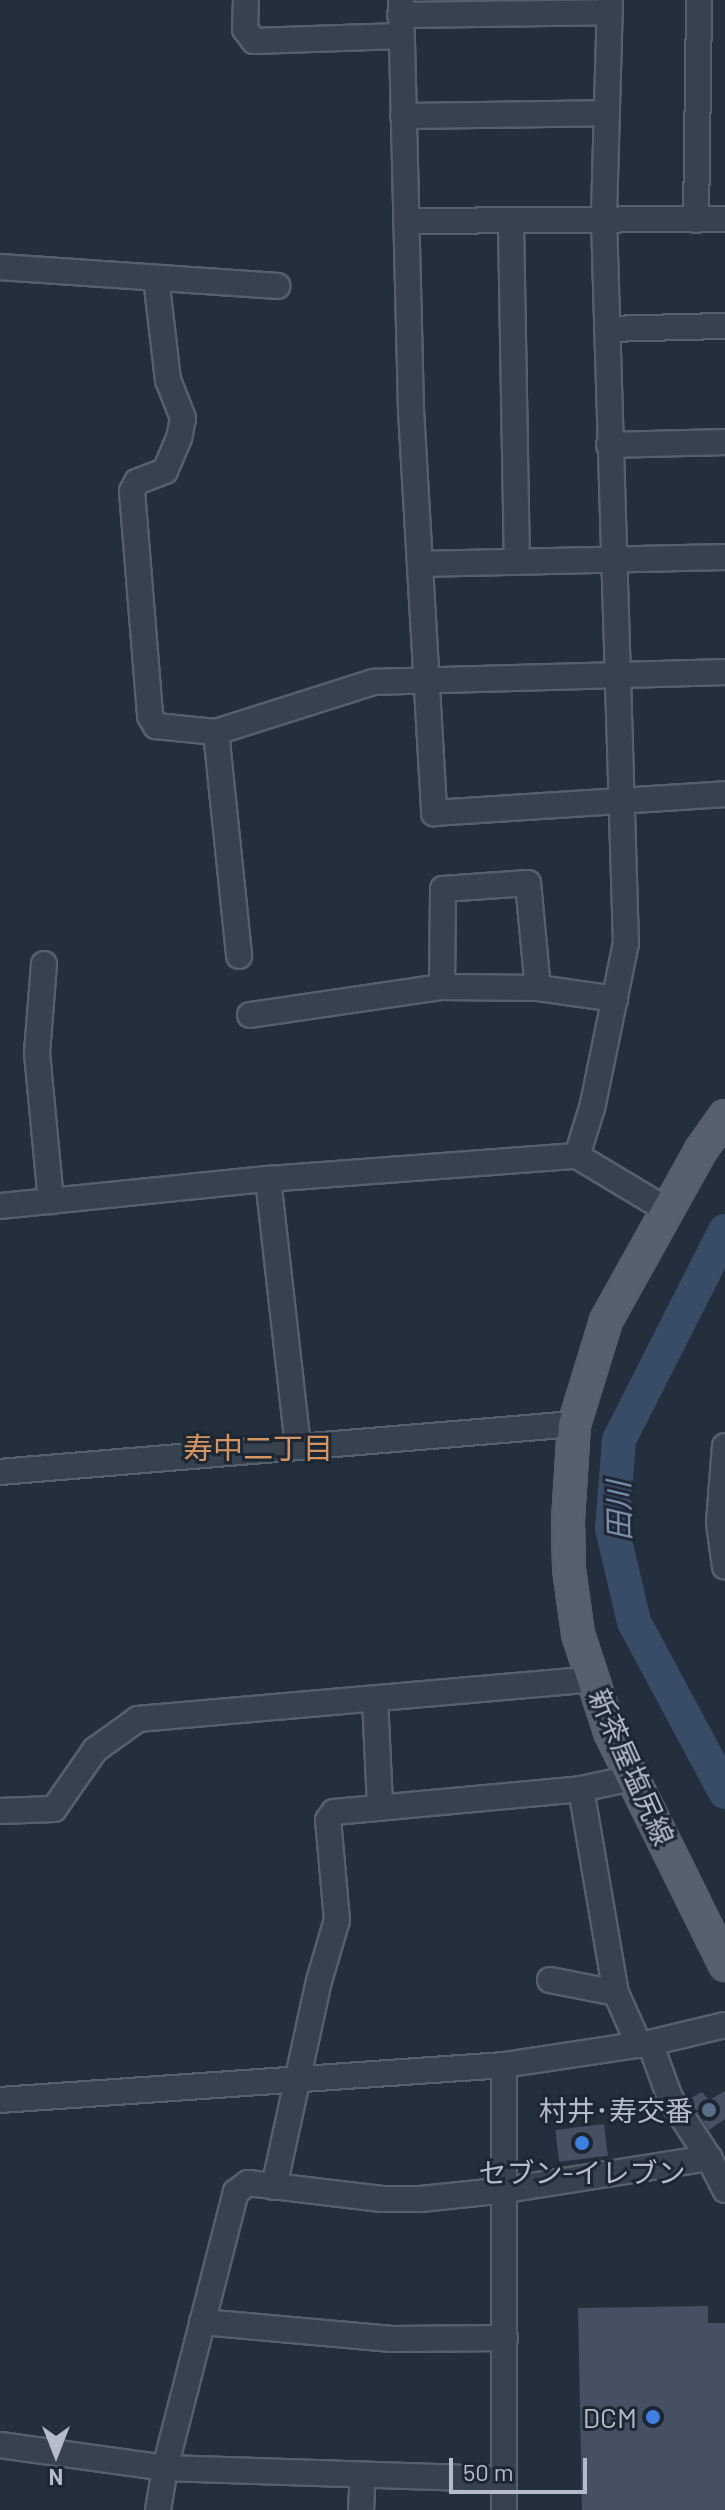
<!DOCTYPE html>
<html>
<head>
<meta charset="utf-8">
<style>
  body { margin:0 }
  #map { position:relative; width:725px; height:2510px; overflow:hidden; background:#242f3e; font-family:Barlow,"Noto Sans JP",sans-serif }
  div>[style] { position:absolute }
  .river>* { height:34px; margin:-17px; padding:0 17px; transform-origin:17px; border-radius:17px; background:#394c67 }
  .building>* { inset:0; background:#455162; transform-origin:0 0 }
  .roads { filter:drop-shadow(2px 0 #565f6c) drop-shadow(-2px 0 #565f6c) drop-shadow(0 2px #565f6c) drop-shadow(0 -2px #565f6c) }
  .minor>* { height:24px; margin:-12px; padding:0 12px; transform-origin:12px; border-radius:12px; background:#38414e }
  .major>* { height:30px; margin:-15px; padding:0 15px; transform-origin:15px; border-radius:15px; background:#56606e }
  .dots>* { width:22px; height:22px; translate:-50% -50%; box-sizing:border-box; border:4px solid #1d2633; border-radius:50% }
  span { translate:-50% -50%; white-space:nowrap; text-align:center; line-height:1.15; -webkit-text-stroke:6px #1d2633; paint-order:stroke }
  .street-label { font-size:28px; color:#b4bcc9 }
  .poi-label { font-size:28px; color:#b4bcc9 }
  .right { translate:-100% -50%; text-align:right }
  .neighbourhood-label { font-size:30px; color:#d59563 }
  .water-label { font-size:30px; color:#7c92b1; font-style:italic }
  .north { position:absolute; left:16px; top:2414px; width:80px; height:80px; -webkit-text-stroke:6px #1d2633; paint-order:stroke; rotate:180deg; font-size:22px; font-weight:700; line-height:32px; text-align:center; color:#b4bcc9 }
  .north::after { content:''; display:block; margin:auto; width:28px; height:36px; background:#b4bcc9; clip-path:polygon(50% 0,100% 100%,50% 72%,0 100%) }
  .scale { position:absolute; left:449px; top:2458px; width:138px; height:36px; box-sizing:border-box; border:4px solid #b4bcc9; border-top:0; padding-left:10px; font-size:24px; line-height:28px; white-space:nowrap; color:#b4bcc9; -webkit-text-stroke:6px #1d2633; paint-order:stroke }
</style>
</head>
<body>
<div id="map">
  <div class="river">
    <i style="left:725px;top:1231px;width:234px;rotate:116.9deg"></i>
    <i style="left:619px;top:1440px;width:88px;rotate:94.5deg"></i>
    <i style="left:612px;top:1528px;width:97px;rotate:76.8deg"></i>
    <i style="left:634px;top:1622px;width:193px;rotate:61.8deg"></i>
  </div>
  <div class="building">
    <i style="clip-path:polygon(725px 2091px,725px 2119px,709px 2130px,689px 2099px,702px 2092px,709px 2100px)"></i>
    <i style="left:604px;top:2124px;width:32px;height:49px;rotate:83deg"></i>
    <i style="clip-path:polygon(708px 2306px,708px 2323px,725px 2323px,725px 2510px,582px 2510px,578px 2308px)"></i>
  </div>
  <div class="roads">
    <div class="minor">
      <i style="left:246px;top:0;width:29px;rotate:92deg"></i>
      <i style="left:245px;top:29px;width:15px;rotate:53deg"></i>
      <i style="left:254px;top:41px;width:146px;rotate:-2deg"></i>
      <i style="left:401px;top:0;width:410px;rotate:88.6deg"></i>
      <i style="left:411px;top:410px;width:404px;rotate:86.7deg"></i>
      <i style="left:434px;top:813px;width:292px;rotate:-3.7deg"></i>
      <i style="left:610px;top:0;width:220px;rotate:91.6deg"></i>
      <i style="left:604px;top:220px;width:723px;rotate:88.26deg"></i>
      <i style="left:626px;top:943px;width:168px;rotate:101.6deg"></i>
      <i style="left:592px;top:1108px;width:50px;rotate:107.4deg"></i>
      <i style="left:577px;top:1156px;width:105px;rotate:31deg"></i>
      <i style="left:400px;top:15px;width:210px;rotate:-0.8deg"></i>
      <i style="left:403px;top:116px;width:204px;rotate:-0.8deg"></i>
      <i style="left:696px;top:220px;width:220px;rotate:-89.2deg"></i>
      <i style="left:406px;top:221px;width:319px;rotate:-0.4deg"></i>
      <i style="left:511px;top:223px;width:339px;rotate:89deg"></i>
      <i style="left:0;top:267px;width:278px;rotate:3.9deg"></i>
      <i style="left:156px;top:278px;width:103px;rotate:83.3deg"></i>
      <i style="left:168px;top:380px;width:41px;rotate:68.5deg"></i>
      <i style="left:183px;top:418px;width:20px;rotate:101deg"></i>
      <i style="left:179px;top:438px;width:36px;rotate:113deg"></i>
      <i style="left:165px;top:471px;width:30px;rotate:159deg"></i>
      <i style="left:137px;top:482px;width:10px;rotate:119deg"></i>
      <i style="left:132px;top:491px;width:226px;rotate:85.4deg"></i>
      <i style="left:150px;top:716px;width:12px;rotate:59deg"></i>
      <i style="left:156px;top:726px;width:60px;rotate:5.7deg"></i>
      <i style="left:216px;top:732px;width:166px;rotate:-17.6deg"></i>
      <i style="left:374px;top:682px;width:351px;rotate:-1.6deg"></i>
      <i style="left:607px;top:329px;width:118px;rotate:-1.5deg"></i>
      <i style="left:609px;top:445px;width:116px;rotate:-1.5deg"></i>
      <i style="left:421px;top:564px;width:304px;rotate:-1.3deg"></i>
      <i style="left:216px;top:732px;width:225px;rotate:84.1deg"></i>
      <i style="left:44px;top:964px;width:89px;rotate:94.5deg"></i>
      <i style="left:37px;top:1053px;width:149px;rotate:84.6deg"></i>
      <i style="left:442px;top:987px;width:98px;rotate:-89.4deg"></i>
      <i style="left:443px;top:889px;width:85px;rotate:-4deg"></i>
      <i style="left:528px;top:883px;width:105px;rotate:84.6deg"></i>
      <i style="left:250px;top:1015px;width:194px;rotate:-8.3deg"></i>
      <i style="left:442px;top:987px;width:96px;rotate:0.6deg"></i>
      <i style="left:538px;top:988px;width:78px;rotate:8.1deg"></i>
      <i style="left:268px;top:1179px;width:268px;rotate:83.6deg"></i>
      <i style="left:0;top:1206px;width:269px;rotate:-5.8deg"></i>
      <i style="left:268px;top:1179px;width:310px;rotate:-4.3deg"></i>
      <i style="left:725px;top:1446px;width:77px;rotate:94.5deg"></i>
      <i style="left:719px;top:1523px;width:44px;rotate:82.2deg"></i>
      <i style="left:0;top:1472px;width:564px;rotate:-4.78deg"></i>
      <i style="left:375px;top:1699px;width:107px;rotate:87.3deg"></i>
      <i style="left:581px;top:1789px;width:207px;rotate:80.3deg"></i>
      <i style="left:616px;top:1993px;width:57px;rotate:66.1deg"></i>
      <i style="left:0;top:1811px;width:54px;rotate:-2.1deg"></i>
      <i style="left:54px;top:1809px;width:72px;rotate:-55.2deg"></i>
      <i style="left:95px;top:1750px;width:53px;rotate:-35.8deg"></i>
      <i style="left:138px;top:1719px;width:456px;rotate:-5deg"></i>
      <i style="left:550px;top:1980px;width:67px;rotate:11.1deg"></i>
      <i style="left:650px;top:2043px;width:59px;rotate:70deg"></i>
      <i style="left:670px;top:2098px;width:72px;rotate:57deg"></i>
      <i style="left:709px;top:2158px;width:36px;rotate:63deg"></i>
      <i style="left:0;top:2100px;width:505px;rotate:-3.97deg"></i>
      <i style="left:504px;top:2065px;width:148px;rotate:-8.6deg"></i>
      <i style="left:650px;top:2043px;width:77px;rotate:-13.5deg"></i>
      <i style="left:274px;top:2187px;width:211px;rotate:-77.7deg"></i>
      <i style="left:319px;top:1981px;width:64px;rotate:-73.6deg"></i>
      <i style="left:337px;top:1920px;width:100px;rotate:-95.1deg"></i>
      <i style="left:328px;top:1820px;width:10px;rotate:-53deg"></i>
      <i style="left:334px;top:1812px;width:248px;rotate:-5.3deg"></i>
      <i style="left:581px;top:1789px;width:52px;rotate:-12.2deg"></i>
      <i style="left:202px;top:2322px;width:191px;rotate:5.1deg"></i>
      <i style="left:392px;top:2339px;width:113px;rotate:-0.5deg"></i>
      <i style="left:0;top:2445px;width:167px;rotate:7.9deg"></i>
      <i style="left:165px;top:2468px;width:339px;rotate:1.9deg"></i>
      <i style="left:158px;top:2510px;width:43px;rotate:-80.5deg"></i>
      <i style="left:165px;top:2468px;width:285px;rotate:-75.6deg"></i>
      <i style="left:236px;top:2192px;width:15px;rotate:-37deg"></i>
      <i style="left:248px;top:2183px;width:135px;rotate:6.8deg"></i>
      <i style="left:382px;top:2199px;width:39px"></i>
      <i style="left:421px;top:2199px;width:85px;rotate:-6deg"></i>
      <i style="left:506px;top:2190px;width:206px;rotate:-9deg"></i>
      <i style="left:361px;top:2510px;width:35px;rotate:-87deg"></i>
      <i style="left:504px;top:2510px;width:445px;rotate:-90deg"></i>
    </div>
    <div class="major">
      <i style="left:725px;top:1116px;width:42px;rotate:125.2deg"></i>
      <i style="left:701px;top:1150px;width:196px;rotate:119.1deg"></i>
      <i style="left:606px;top:1321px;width:109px;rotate:107.1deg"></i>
      <i style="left:574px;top:1425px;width:96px;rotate:93.6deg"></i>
      <i style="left:568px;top:1521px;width:48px;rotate:88.8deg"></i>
      <i style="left:569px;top:1569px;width:66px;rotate:82.1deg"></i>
      <i style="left:578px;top:1634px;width:103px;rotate:71.9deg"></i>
      <i style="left:610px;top:1732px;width:260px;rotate:63.7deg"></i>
    </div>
  </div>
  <div class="dots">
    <i style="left:709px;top:2110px;background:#5c6f8a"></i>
    <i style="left:582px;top:2143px;background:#3f7fe0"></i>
    <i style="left:653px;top:2417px;background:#3f7fe0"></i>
  </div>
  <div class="street-label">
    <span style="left:632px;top:1767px;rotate:66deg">新茶屋塩尻線</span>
  </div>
  <div class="poi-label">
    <span class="right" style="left:693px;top:2110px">村井･寿交番</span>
    <span style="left:582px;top:2172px">セブン-イレブン</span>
    <span class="right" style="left:637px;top:2417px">DCM</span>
  </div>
  <div class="neighbourhood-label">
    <span style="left:258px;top:1447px">寿中二丁目</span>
  </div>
  <div class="water-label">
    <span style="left:618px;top:1511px;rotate:-91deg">田川</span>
  </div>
  <div class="north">N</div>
  <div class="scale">50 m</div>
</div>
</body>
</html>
